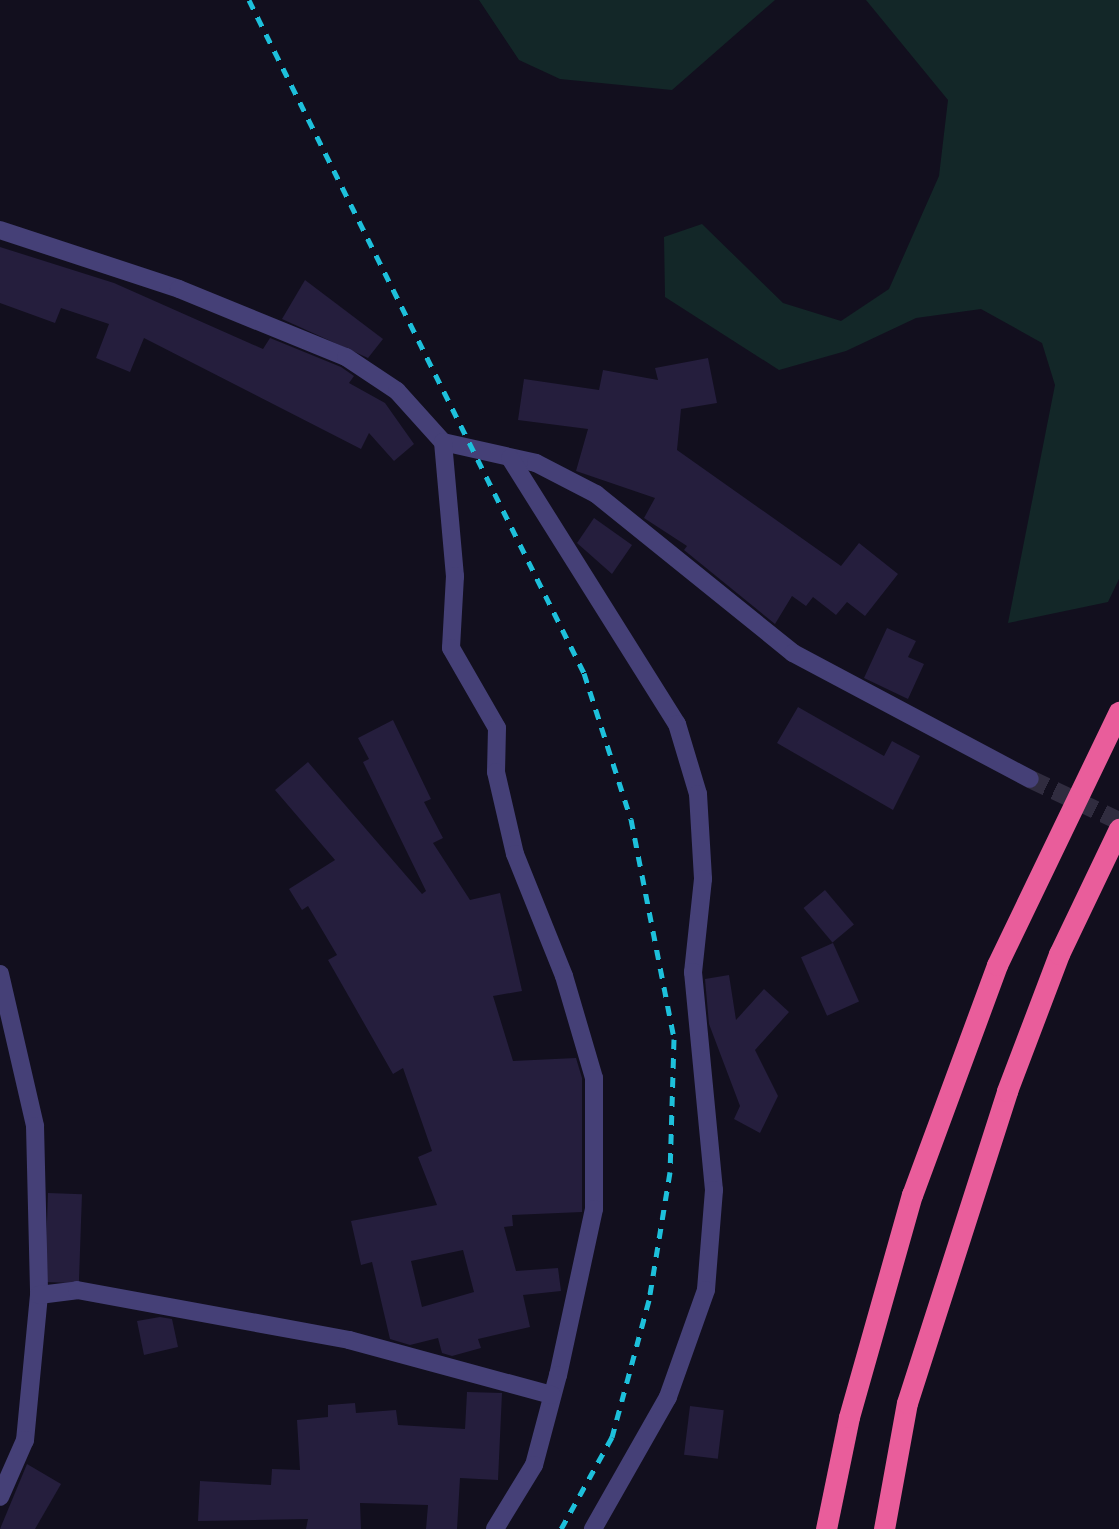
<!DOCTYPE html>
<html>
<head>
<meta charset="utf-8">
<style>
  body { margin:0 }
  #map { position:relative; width:1119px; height:1529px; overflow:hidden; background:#120f1e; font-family:Roboto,sans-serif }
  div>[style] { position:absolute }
  .green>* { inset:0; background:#132728 }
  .building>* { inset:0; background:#251e3d; transform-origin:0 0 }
  .street-tunnel>* { height:18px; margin-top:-9px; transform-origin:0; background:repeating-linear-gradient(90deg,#302c3f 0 18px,transparent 0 27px) }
  .street>* { height:18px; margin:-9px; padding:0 9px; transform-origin:9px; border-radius:9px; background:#454077 }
  .highway>* { height:21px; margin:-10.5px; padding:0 10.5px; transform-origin:10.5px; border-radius:10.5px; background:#e95d9b }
  .rail>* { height:5px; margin-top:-2.5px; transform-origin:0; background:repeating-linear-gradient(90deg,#1dc0db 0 10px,transparent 0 19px) }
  span { translate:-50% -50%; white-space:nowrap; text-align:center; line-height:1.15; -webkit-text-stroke:5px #120f1e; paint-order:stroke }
</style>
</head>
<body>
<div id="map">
  <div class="green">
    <i style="clip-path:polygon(479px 0,775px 0,672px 90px,560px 79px,519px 60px)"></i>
    <i style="clip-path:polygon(866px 0,1119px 0,1119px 579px,1108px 602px,1008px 623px,1055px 385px,1042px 343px,981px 309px,916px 318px,846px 351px,779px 370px,665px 297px,664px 237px,702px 224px,783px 303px,841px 321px,889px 289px,939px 176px,948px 100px)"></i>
  </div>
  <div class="building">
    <i style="clip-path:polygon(0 247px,114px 283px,263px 349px,270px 338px,341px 367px,354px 376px,349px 383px,385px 403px,414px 444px,394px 461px,369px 433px,361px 449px,144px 338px,130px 372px,96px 358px,109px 324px,61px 308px,55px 323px,0 303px)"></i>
    <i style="clip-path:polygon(305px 280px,383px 339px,368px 358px,282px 319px)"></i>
    <i style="clip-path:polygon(708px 358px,717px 403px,681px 409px,677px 450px,841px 566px,859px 543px,898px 574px,865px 616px,847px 602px,836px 615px,813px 597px,806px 606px,792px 596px,775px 624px,684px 550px,687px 546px,644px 518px,655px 498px,576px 471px,588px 429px,518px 420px,524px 379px,599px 390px,603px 370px,658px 380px,655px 368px)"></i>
    <i style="clip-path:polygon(594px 518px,632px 545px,612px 574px,577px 543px)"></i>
    <i style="clip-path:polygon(887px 628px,916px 641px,908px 657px,924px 664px,908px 699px,864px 678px)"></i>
    <i style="clip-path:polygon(798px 707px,884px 756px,892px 741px,920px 756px,893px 810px,777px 743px)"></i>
    <i style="clip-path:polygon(evenodd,393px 720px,431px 799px,424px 802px,443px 838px,433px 843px,470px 900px,500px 893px,522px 991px,493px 996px,513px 1061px,576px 1058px,582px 1078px,582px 1212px,512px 1215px,513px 1226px,504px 1227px,516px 1271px,558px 1268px,561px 1291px,523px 1295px,530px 1327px,478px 1339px,481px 1348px,452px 1356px,442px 1353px,438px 1338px,410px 1345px,390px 1339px,372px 1262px,361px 1265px,351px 1221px,437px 1205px,418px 1157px,432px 1151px,403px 1068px,393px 1074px,328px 960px,337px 955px,308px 906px,302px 910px,289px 889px,335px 860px,275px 790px,308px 762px,422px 894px,426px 891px,363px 762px,369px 759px,358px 738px,393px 720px,463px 1250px,474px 1292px,422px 1307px,411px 1261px,463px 1250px)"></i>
    <i style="left:825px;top:890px;width:45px;height:28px;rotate:50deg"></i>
    <i style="left:833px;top:943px;width:64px;height:35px;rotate:66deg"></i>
    <i style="clip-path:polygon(729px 975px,736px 1020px,764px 989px,789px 1012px,755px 1050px,778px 1096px,760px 1133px,734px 1119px,740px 1106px,709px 1024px,705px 979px)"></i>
    <i style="left:48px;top:1193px;width:34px;height:89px;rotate:2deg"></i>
    <i style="clip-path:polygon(160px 1317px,172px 1319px,178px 1347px,144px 1355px,137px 1321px)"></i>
    <i style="clip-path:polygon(467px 1392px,502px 1393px,498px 1480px,460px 1478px,457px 1529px,426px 1529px,428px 1505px,360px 1503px,361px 1529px,306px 1529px,308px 1519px,198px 1521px,200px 1481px,271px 1485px,272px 1469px,300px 1470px,297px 1420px,328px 1417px,328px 1405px,355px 1403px,356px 1413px,396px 1410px,398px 1425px,465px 1429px)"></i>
    <i style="left:690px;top:1406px;width:34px;height:49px;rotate:7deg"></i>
    <i style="clip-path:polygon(27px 1464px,61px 1484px,35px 1529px,0 1529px)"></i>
  </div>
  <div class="street-tunnel">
    <i style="left:1030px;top:779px;width:98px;rotate:25.3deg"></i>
  </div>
  <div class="street">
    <i style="left:0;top:230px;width:188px;rotate:18.2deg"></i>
    <i style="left:179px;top:289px;width:180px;rotate:22.2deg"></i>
    <i style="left:346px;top:357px;width:61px;rotate:33.7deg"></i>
    <i style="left:397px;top:391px;width:69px;rotate:48deg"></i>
    <i style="left:443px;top:442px;width:95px;rotate:12.7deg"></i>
    <i style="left:536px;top:463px;width:68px;rotate:27.3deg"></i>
    <i style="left:596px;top:494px;width:253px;rotate:38.9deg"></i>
    <i style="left:793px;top:653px;width:268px;rotate:28deg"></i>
    <i style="left:443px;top:442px;width:135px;rotate:84.9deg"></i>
    <i style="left:455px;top:576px;width:72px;rotate:93.2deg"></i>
    <i style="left:451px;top:648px;width:92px;rotate:60.1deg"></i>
    <i style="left:497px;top:728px;width:44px;rotate:91.3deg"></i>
    <i style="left:496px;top:772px;width:84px;rotate:77deg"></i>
    <i style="left:515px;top:854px;width:131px;rotate:68.1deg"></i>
    <i style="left:564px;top:976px;width:106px;rotate:73.6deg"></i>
    <i style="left:594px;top:1078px;width:131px;rotate:90deg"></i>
    <i style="left:594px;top:1209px;width:170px;rotate:102.2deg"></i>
    <i style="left:558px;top:1375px;width:93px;rotate:104.9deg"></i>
    <i style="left:534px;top:1465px;width:75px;rotate:121.4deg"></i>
    <i style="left:510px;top:458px;width:314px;rotate:57.9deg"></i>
    <i style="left:677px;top:724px;width:73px;rotate:73.3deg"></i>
    <i style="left:698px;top:794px;width:85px;rotate:86.6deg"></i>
    <i style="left:703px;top:879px;width:94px;rotate:96.1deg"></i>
    <i style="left:693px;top:972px;width:219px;rotate:84.5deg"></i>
    <i style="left:714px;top:1190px;width:100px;rotate:94.6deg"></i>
    <i style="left:706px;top:1290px;width:114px;rotate:109.6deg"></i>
    <i style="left:668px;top:1397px;width:152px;rotate:119.6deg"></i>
    <i style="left:0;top:974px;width:156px;rotate:77deg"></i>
    <i style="left:35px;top:1126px;width:169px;rotate:88.6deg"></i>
    <i style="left:39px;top:1295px;width:146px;rotate:95.5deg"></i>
    <i style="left:25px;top:1440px;width:62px;rotate:113.7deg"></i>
    <i style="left:39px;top:1295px;width:38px;rotate:-7deg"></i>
    <i style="left:77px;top:1290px;width:277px;rotate:10.4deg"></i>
    <i style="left:349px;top:1340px;width:210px;rotate:15.2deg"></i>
  </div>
  <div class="highway">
    <i style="left:826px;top:1529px;width:114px;rotate:-78.4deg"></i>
    <i style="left:849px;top:1417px;width:231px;rotate:-74.2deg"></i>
    <i style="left:912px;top:1195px;width:245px;rotate:-69.7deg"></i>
    <i style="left:997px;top:965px;width:281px;rotate:-64.3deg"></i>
    <i style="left:884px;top:1529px;width:128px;rotate:-79.7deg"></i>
    <i style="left:907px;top:1403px;width:328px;rotate:-72.2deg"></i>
    <i style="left:1007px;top:1091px;width:147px;rotate:-69.2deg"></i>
    <i style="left:1059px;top:954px;width:139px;rotate:-64.4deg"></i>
  </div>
  <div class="rail">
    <i style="left:249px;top:0;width:752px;rotate:63.54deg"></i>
    <i style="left:584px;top:673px;width:153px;rotate:72.2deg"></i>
    <i style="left:631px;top:819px;width:224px;rotate:78.9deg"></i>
    <i style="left:674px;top:1039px;width:133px;rotate:91.7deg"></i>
    <i style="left:670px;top:1172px;width:130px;rotate:99.3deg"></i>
    <i style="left:649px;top:1300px;width:142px;rotate:105.1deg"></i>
    <i style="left:612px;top:1437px;width:105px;rotate:119deg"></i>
  </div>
</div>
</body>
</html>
